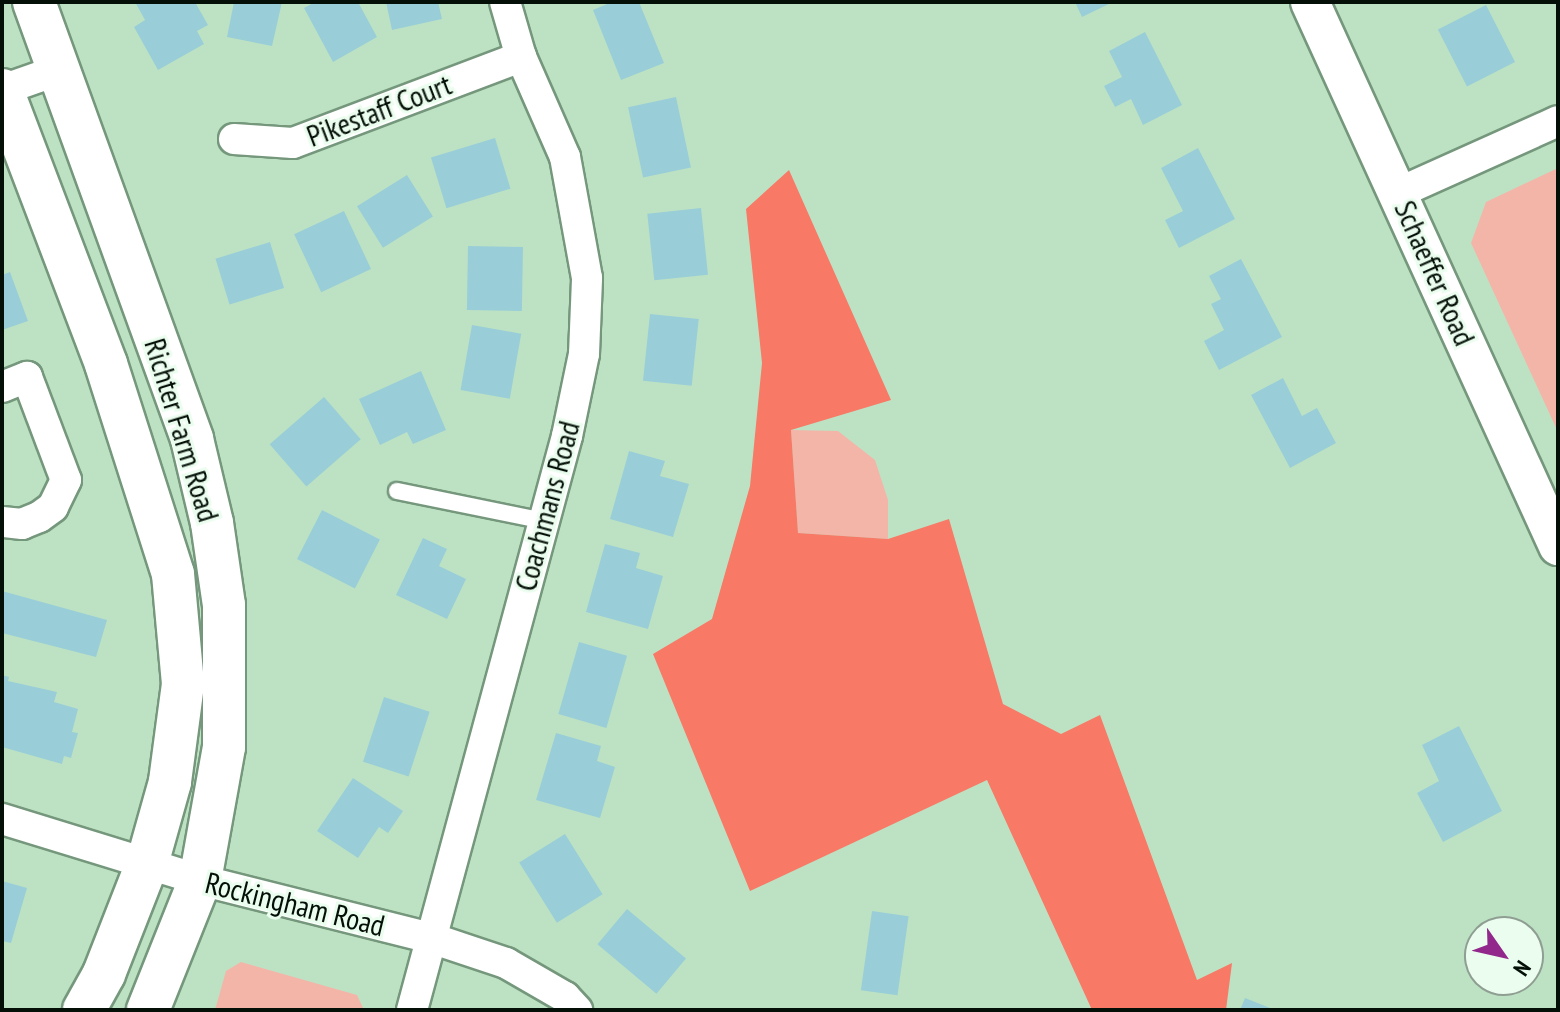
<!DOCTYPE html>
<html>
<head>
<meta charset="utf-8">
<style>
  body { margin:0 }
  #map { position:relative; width:1560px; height:1012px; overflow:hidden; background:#bde2c3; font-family:"PT Sans Narrow",sans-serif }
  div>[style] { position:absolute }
  .green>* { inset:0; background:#f4b5a9 }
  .forest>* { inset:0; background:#f77966 }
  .building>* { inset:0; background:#99ced8; transform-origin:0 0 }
  .roads { filter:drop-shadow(2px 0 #75977c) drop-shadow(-2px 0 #75977c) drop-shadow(0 2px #75977c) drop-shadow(0 -2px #75977c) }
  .service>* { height:16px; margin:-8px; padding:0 8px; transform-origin:8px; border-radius:8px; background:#fff }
  .minor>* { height:30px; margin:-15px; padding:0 15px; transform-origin:15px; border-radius:15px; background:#fff }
  .tertiary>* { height:38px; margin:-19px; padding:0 19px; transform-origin:19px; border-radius:19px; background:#fff }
  .secondary>* { height:42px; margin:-21px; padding:0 21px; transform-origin:21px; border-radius:21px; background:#fff }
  span { translate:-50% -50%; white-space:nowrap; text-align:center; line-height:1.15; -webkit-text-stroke:6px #ebfdee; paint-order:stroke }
  .street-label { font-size:30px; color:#041007 }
  .frame { position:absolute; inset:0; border:4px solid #041007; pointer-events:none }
  .north { position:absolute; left:1464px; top:916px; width:80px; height:80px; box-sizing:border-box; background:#ebfdee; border:2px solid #8f9e92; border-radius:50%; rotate:124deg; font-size:22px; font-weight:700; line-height:32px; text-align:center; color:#041007 }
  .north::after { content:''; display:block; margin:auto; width:28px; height:36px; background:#92288c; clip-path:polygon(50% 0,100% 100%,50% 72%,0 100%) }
</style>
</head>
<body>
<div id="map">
  <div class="green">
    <i style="clip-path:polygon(1558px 168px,1558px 432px,1471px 243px,1486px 202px)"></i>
    <i style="clip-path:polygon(791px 430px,838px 431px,875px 460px,888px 500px,888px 539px,798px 533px)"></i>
    <i style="clip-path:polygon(241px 962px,357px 995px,364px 1010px,215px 1010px,226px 971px)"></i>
  </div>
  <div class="forest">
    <i style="clip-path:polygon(789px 170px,891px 400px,791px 430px,798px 533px,888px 539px,949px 519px,1003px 704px,1061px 734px,1100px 715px,1197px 980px,1232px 963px,1226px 1010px,1092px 1010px,987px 780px,750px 891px,653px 654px,712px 619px,750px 486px,762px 363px,746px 209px)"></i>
  </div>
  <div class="building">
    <i style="clip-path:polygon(135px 2px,195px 2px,208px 25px,197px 31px,204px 44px,158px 70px,134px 27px,145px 20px)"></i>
    <i style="clip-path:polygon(234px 2px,282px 2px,272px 46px,227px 37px)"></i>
    <i style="clip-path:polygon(315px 2px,358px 2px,377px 37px,333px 62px,304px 8px)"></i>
    <i style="clip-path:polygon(386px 2px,438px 2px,442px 19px,392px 30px)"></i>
    <i style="clip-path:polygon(612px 2px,639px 2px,664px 63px,621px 80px,593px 10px)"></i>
    <i style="clip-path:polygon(1075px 2px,1113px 2px,1082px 17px)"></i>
    <i style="left:1486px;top:5px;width:64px;height:54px;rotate:63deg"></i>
    <i style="clip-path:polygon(1145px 32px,1182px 105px,1143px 125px,1131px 99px,1115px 107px,1104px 86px,1122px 77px,1109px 51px)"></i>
    <i style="left:676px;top:97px;width:72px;height:49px;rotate:78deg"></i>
    <i style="left:495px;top:138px;width:53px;height:67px;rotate:73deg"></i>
    <i style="clip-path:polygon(1198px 148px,1235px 219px,1179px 248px,1165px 220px,1183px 211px,1161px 168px)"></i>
    <i style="left:407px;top:175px;width:49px;height:59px;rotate:58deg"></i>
    <i style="left:701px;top:208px;width:67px;height:54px;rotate:84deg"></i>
    <i style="left:344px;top:211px;width:64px;height:55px;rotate:65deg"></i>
    <i style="left:270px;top:242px;width:48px;height:57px;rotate:73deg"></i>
    <i style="left:468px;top:246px;width:55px;height:64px;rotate:1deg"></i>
    <i style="clip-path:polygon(1241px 259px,1282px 337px,1219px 370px,1204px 341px,1224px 330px,1211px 304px,1221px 299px,1209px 276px)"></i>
    <i style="clip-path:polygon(10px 272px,28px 321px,2px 330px,2px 275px)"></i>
    <i style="left:650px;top:314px;width:49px;height:67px;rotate:6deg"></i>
    <i style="left:472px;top:325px;width:50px;height:66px;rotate:10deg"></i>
    <i style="clip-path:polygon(421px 371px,446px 430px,413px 444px,407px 432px,380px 445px,359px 399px)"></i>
    <i style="clip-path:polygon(1283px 378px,1302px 416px,1317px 408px,1336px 443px,1290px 468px,1251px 395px)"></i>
    <i style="left:324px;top:397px;width:56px;height:72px;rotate:49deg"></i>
    <i style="clip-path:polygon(629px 451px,665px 461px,660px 476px,689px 484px,673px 537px,610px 519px)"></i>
    <i style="left:322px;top:510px;width:65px;height:55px;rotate:27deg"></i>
    <i style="clip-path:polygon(423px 538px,447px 549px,439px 566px,466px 579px,447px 619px,396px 595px)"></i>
    <i style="clip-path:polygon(605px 544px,640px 553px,636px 568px,663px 576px,648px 629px,586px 612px)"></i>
    <i style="clip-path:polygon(2px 591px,107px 620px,96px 657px,2px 633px)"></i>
    <i style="left:579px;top:642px;width:50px;height:75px;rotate:16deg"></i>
    <i style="clip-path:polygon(2px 675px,9px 677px,8px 681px,57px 692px,54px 702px,78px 709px,72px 732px,78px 733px,71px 758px,64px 756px,62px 764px,2px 747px)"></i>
    <i style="left:384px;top:697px;width:48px;height:68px;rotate:18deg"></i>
    <i style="clip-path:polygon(1459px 726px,1502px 811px,1443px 842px,1417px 793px,1439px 781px,1422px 745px)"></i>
    <i style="clip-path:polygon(556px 733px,601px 746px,597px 761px,615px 767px,600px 818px,536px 800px)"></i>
    <i style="clip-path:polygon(353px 778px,403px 811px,388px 833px,379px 827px,358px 858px,317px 831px)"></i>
    <i style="left:565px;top:834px;width:71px;height:54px;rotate:58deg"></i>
    <i style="clip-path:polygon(2px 881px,27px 888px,11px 943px,2px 941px)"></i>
    <i style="left:627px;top:909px;width:77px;height:46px;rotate:40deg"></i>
    <i style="left:872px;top:911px;width:37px;height:80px;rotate:8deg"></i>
    <i style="clip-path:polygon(1245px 998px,1275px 1010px,1240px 1010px)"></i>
  </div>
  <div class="roads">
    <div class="service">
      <i style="left:397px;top:491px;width:150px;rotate:11.5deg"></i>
    </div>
    <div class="minor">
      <i style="left:2px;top:90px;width:60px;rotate:-19.3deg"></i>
      <i style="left:234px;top:139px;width:59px;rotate:3.9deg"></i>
      <i style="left:293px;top:143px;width:244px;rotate:-20.7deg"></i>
      <i style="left:1398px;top:193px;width:175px;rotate:-24.2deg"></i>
      <i style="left:2px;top:387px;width:27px;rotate:-22deg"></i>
      <i style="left:27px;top:377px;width:110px;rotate:69.3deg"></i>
      <i style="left:66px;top:480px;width:30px;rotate:116deg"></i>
      <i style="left:53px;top:507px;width:17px;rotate:144deg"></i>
      <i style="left:39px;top:517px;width:18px;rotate:158deg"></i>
      <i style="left:22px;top:524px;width:20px;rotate:-174deg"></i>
      <i style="left:2px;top:819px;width:207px;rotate:17.1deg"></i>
      <i style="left:200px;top:880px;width:238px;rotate:14.1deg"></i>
      <i style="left:431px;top:938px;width:79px;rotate:18.4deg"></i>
      <i style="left:506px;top:963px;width:68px;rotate:30deg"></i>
      <i style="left:565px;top:997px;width:18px;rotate:47deg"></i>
      <i style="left:412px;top:1010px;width:595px;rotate:-74.89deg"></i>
      <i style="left:567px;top:436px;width:84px;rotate:-78.3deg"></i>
      <i style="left:584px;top:354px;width:76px;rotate:-87.7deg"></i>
      <i style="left:587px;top:278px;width:123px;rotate:-100.3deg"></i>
      <i style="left:565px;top:157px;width:109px;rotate:-113.7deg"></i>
      <i style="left:521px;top:57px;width:57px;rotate:-106.2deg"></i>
    </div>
    <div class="tertiary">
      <i style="left:1310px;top:2px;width:598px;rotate:65.49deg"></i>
    </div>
    <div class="secondary">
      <i style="left:34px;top:2px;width:465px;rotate:70.1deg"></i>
      <i style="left:192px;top:439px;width:86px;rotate:76.6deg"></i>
      <i style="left:212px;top:523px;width:83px;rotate:81.7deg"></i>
      <i style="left:224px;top:605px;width:142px;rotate:90deg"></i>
      <i style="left:224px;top:747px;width:135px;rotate:100.2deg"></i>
      <i style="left:200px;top:880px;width:140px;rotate:111.8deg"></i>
      <i style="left:2px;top:90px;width:293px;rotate:69.2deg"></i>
      <i style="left:106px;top:364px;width:220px;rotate:72.3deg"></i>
      <i style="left:173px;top:574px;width:110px;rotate:84.8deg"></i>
      <i style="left:183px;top:684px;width:99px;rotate:97.6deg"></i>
      <i style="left:170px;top:782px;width:85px;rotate:105.7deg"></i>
      <i style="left:147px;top:864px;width:118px;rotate:111.4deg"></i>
      <i style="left:104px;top:974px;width:41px;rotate:119.1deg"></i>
    </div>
  </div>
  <div class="street-label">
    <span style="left:379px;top:110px;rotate:-21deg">Pikestaff Court</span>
    <span style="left:1435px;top:273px;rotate:66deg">Schaeffer Road</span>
    <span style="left:182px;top:430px;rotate:73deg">Richter Farm Road</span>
    <span style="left:547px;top:506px;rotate:-75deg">Coachmans Road</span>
    <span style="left:295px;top:904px;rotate:14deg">Rockingham Road</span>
  </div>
  <div class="frame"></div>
  <div class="north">N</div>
</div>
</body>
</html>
